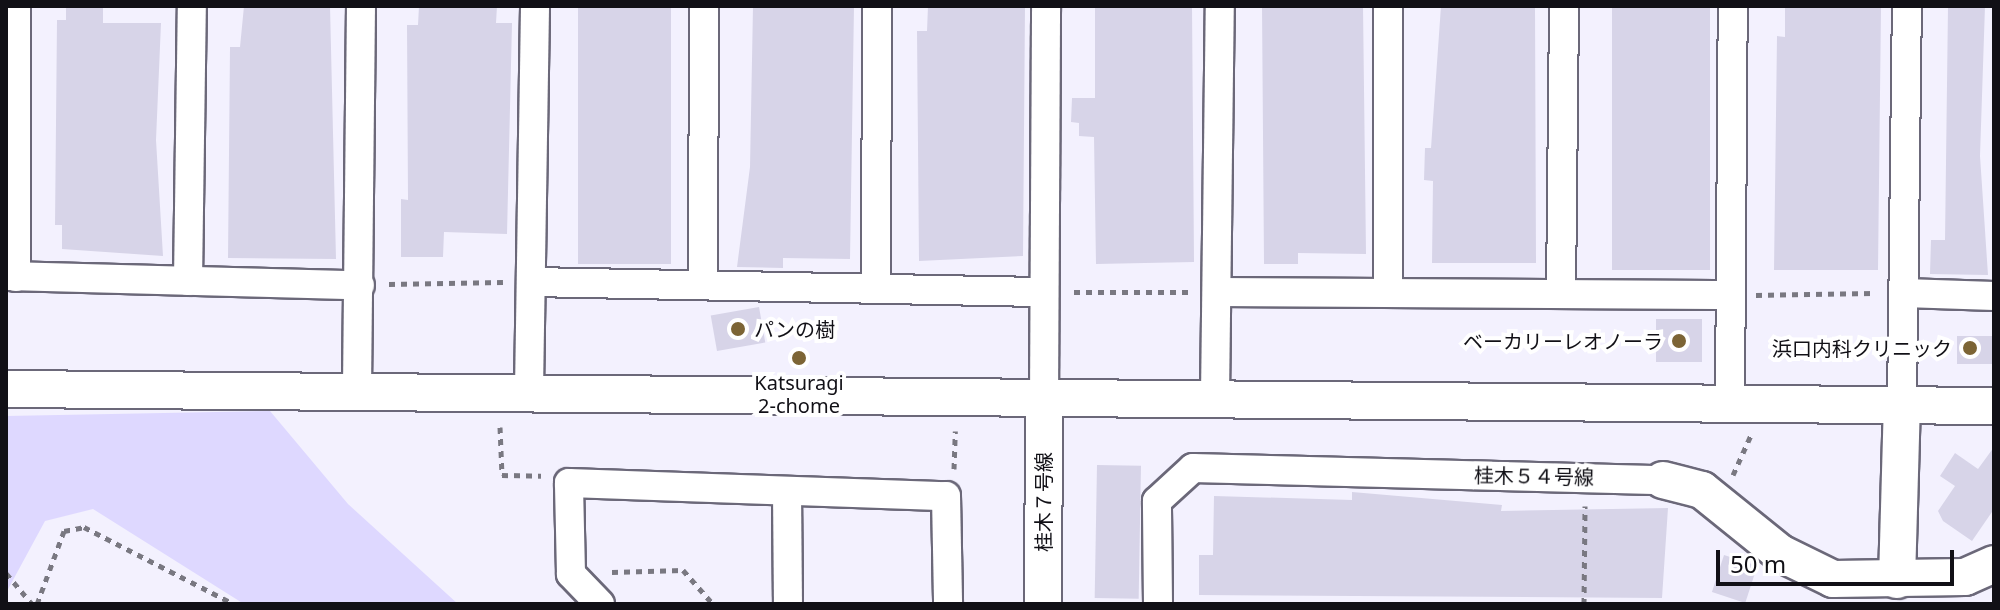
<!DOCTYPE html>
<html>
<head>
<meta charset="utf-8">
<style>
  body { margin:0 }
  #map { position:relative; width:2000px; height:610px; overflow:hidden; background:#f3f1fe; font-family:"Noto Sans","Noto Sans JP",sans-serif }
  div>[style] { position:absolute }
  .green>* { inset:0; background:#ded8ff }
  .building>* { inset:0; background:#d7d4e8; transform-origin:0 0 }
  .path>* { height:5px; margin-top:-2.5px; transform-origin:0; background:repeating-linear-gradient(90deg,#797881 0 6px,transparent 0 12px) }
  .roads { filter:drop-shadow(2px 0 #6b6879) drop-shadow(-2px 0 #6b6879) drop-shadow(0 2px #6b6879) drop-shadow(0 -2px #6b6879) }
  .minor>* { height:28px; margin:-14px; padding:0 14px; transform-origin:14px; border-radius:14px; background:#fff }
  .tertiary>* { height:36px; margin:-18px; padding:0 18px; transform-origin:18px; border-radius:18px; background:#fff }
  .dots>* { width:22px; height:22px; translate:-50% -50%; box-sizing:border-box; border:4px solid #fff; border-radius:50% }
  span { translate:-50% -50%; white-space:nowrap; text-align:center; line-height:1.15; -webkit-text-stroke:8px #fff; paint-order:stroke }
  .poi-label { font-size:20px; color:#111016 }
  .left { translate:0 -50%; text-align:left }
  .right { translate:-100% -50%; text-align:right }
  .street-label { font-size:20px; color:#111016 }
  .frame { position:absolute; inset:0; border:8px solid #111016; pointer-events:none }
  .scale { position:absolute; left:1716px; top:550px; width:238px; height:36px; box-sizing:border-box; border:4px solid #111016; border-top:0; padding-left:10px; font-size:24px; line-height:28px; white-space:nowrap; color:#111016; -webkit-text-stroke:6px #fff; paint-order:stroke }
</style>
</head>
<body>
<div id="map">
  <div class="green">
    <i style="clip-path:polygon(270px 411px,348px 504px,458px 604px,244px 604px,93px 509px,45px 521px,6px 593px,6px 416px)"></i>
  </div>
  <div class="building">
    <i style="clip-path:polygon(66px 6px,103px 6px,103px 23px,161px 23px,156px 140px,163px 256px,62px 249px,62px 225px,55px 225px,57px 20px,66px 20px)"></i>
    <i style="clip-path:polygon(244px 6px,330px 6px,336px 259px,228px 258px,230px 47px,240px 47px)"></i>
    <i style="clip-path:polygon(419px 6px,497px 6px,496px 23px,512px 23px,507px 234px,444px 232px,443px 257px,401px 257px,401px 199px,408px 200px,407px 25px,418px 25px)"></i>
    <i style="left:578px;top:6px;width:93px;height:258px"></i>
    <i style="clip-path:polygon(753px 6px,854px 6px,850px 259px,783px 258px,783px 268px,737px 267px,750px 167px)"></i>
    <i style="clip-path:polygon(928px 6px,1025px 6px,1023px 256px,919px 261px,917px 31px,927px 31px)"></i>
    <i style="clip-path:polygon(1095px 6px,1192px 6px,1194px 262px,1096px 264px,1094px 137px,1079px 136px,1079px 123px,1071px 122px,1072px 98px,1095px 98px)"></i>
    <i style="clip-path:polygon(1262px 6px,1363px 6px,1366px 254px,1298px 253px,1298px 264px,1264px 264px)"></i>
    <i style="clip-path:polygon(1441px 6px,1535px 6px,1536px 263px,1432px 263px,1433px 181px,1424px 180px,1425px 148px,1431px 148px)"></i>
    <i style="left:1612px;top:6px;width:98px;height:264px"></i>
    <i style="clip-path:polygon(1785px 6px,1881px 6px,1878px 270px,1774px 270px,1777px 36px,1785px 37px)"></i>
    <i style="clip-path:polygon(1948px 6px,1985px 6px,1980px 156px,1988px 275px,1930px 274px,1931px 240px,1945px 240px)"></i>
    <i style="left:759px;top:307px;width:36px;height:49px;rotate:80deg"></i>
    <i style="left:1656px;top:319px;width:46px;height:43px"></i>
    <i style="left:1957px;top:336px;width:37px;height:28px"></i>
    <i style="clip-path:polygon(1994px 447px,1994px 509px,1972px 541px,1943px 521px,1938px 511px,1955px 486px,1940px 476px,1955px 453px,1978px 469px)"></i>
    <i style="left:1097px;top:465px;width:44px;height:133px;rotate:1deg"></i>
    <i style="clip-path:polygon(1352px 492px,1502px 505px,1501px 511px,1668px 508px,1662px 598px,1199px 595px,1199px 555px,1213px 555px,1214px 496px,1352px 500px)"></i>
    <i style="left:1724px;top:555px;width:35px;height:39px;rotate:18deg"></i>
  </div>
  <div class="path">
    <i style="left:389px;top:284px;width:114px;rotate:-1deg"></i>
    <i style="left:1074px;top:292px;width:114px"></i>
    <i style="left:1756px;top:295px;width:118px;rotate:-1deg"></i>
    <i style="left:500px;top:427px;width:48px;rotate:87.6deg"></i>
    <i style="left:502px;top:475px;width:39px;rotate:1deg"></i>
    <i style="left:954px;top:469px;width:38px;rotate:-88deg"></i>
    <i style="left:1733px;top:475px;width:44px;rotate:-65.8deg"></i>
    <i style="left:612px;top:572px;width:71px;rotate:-1.6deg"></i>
    <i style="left:683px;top:570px;width:45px;rotate:48.6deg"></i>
    <i style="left:6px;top:573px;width:40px;rotate:50deg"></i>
    <i style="left:37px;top:604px;width:78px;rotate:-69.7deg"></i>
    <i style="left:64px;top:531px;width:20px;rotate:-11deg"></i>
    <i style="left:84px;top:527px;width:169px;rotate:27.2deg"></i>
    <i style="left:1584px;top:604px;width:98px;rotate:-89.4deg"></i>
  </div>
  <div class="roads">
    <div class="minor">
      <i style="left:6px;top:276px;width:354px;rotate:1.5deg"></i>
      <i style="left:16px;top:277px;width:271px;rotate:-90deg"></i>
      <i style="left:188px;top:281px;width:275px;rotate:-89.2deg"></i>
      <i style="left:532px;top:282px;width:509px;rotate:1.13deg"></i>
      <i style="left:703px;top:285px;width:279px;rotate:-89.8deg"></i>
      <i style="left:876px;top:289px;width:283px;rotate:-89.8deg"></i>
      <i style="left:1218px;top:292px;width:513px;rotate:0.34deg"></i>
      <i style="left:1388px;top:293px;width:287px;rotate:-90deg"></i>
      <i style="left:1904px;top:293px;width:90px;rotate:1.9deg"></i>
      <i style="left:1561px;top:294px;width:288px;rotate:-89.4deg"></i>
      <i style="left:357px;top:388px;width:382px;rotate:-89.4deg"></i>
      <i style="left:529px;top:390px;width:384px;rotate:-89.1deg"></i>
      <i style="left:1215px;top:397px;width:391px;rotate:-89.3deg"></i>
      <i style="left:1044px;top:400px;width:394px;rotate:-89.7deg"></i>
      <i style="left:1730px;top:402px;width:396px;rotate:-89.6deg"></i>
      <i style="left:1902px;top:405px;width:399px;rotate:-89.3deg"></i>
      <i style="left:787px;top:491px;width:113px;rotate:89.5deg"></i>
      <i style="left:600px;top:604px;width:42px;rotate:-134deg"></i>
      <i style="left:571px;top:574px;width:91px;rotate:-91.3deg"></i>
      <i style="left:569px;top:483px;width:377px;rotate:2deg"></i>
      <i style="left:946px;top:496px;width:108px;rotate:88.9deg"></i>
      <i style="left:1158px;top:604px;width:103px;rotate:-90.6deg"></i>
      <i style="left:1157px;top:501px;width:49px;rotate:-42.5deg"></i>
      <i style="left:1193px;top:468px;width:470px;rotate:1.5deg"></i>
    </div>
    <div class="tertiary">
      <i style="left:6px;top:389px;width:1988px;rotate:0.49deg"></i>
      <i style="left:1663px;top:480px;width:40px;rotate:14.4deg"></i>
      <i style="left:1702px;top:490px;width:100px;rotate:38.9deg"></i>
      <i style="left:1780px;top:553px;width:59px;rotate:26.1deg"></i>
      <i style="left:1833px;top:579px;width:132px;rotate:-0.9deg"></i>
      <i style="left:1965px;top:577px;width:32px;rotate:-24deg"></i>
      <i style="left:1897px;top:580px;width:175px;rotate:-88.4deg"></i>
      <i style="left:1043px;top:604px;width:204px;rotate:-89.7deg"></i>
    </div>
  </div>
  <div class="dots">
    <i style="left:738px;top:329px;background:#7c6435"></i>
    <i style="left:1679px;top:341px;background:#7c6435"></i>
    <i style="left:1970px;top:348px;background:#7c6435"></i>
    <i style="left:799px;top:358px;background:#7c6435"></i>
  </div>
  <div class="poi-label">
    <span class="left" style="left:754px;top:329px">パンの樹</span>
    <span class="right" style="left:1663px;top:341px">ベーカリーレオノーラ</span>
    <span class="right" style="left:1952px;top:348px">浜口内科クリニック</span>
    <span style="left:799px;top:394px">Katsuragi<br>2-chome</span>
  </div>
  <div class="street-label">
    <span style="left:1534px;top:476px;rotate:1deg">桂木５４号線</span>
    <span style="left:1043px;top:502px;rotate:-90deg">桂木７号線</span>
  </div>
  <div class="frame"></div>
  <div class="scale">50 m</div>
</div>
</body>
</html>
